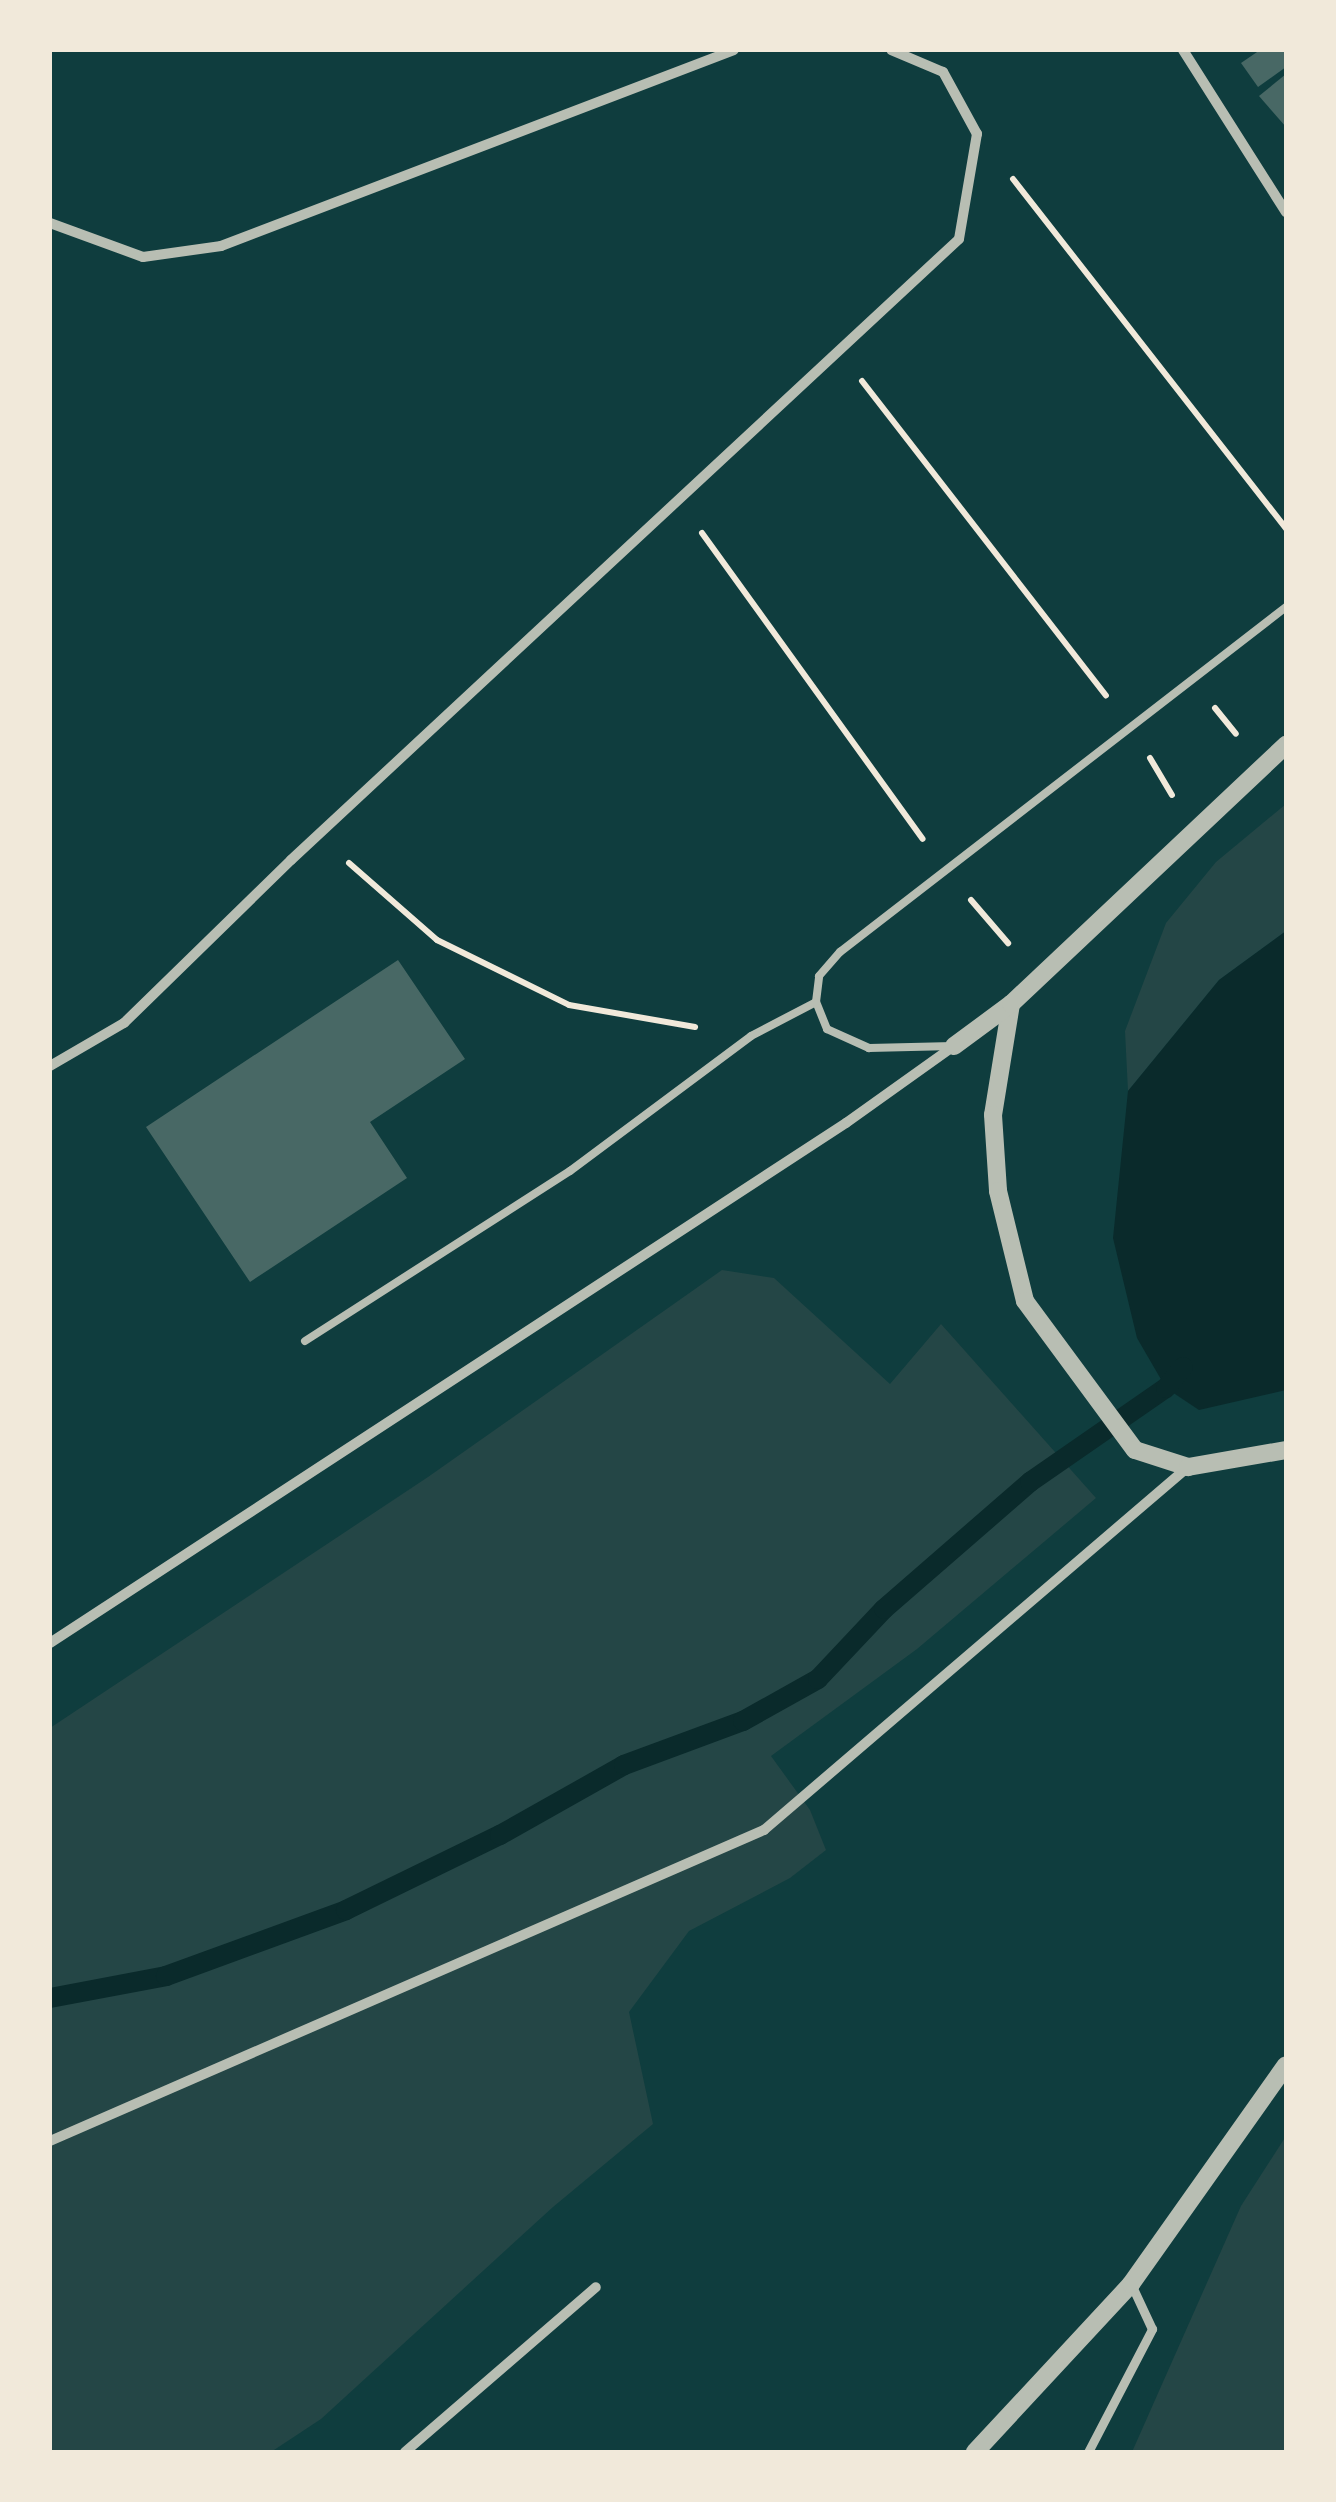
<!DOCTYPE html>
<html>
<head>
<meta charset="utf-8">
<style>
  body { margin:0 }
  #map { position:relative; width:1336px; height:2502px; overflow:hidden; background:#0f3d3e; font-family:"Sofia Sans Condensed",sans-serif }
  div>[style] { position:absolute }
  .green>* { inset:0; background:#244646 }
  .water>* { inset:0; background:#0a2a2b }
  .stream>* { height:20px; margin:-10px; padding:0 10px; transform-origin:10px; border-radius:10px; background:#0a2a2b }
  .building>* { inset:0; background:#486865 }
  .path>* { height:6px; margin:-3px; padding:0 3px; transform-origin:3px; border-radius:3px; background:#f1e9da }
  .service>* { height:8px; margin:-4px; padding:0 4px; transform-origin:4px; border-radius:4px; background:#b8beb3 }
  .pedestrian>* { height:9px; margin:-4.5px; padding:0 4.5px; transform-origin:4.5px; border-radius:4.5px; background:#b8beb3 }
  .minor>* { height:10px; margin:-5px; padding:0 5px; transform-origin:5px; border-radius:5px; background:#b8beb3 }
  .tertiary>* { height:18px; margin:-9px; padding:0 9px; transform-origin:9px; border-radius:9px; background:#b8beb3 }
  span { translate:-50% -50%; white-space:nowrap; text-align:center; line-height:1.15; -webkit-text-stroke:10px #f1e9da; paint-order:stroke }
  .frame { position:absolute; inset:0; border:52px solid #f1e9da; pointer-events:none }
</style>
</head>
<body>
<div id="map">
  <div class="green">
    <i style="clip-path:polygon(1286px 804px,1286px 931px,1219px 980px,1128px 1091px,1125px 1031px,1166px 923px,1216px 862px)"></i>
    <i style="clip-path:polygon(722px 1270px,774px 1278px,890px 1384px,941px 1324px,1096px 1498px,917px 1649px,771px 1756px,810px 1810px,826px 1850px,790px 1878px,689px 1931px,629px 2012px,653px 2124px,553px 2207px,321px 2419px,271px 2452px,50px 2452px,50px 1728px,428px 1477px)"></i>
    <i style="clip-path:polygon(1286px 2136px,1286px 2452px,1132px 2452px,1241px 2206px)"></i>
  </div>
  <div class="water">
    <i style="clip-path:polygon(1286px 931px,1286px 1390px,1199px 1410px,1166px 1388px,1137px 1338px,1113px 1238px,1128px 1091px,1219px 980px)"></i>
  </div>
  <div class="stream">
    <i style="left:50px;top:1998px;width:118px;rotate:-10.7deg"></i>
    <i style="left:166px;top:1976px;width:192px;rotate:-20.1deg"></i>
    <i style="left:346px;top:1910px;width:171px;rotate:-26deg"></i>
    <i style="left:500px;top:1835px;width:142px;rotate:-29.4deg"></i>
    <i style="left:624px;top:1765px;width:127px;rotate:-20.3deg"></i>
    <i style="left:743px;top:1721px;width:86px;rotate:-29.2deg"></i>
    <i style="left:818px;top:1679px;width:96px;rotate:-46.7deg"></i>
    <i style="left:884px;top:1609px;width:194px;rotate:-41deg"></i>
    <i style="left:1030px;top:1482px;width:165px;rotate:-34.7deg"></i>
    <i style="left:1166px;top:1388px;width:27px;rotate:-51deg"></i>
  </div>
  <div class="building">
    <i style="clip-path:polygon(1260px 50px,1286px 50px,1286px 67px,1258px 87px,1241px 63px)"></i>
    <i style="clip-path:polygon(1286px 74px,1286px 127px,1259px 96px)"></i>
    <i style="clip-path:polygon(398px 960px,465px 1059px,370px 1122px,407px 1178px,250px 1282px,146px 1127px)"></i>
  </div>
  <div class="path">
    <i style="left:1013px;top:179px;width:444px;rotate:52deg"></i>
    <i style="left:862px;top:381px;width:398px;rotate:52.2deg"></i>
    <i style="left:702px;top:533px;width:377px;rotate:54.2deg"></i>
    <i style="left:1215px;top:708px;width:33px;rotate:51deg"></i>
    <i style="left:1150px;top:758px;width:43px;rotate:59.3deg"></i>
    <i style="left:349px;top:863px;width:117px;rotate:41.2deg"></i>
    <i style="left:437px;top:940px;width:147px;rotate:26.2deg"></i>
    <i style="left:569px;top:1005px;width:128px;rotate:9.9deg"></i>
    <i style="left:971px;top:900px;width:57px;rotate:49.3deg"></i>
  </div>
  <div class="service">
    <i style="left:953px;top:1046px;width:84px;rotate:178.6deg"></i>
    <i style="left:869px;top:1048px;width:46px;rotate:-155.7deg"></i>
    <i style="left:827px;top:1029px;width:29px;rotate:-112deg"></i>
    <i style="left:816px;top:1002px;width:26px;rotate:-83deg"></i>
    <i style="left:819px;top:976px;width:32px;rotate:-49deg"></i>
    <i style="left:840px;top:952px;width:564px;rotate:-37.72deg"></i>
    <i style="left:305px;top:1341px;width:315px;rotate:-32.7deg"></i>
    <i style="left:570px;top:1171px;width:226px;rotate:-36.7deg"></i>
    <i style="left:751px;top:1036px;width:73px;rotate:-27.6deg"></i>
  </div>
  <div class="pedestrian">
    <i style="left:1088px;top:2452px;width:139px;rotate:-62.5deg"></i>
    <i style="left:1152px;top:2329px;width:50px;rotate:-115deg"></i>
  </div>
  <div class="minor">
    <i style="left:1183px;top:50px;width:192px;rotate:57.6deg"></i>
    <i style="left:50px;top:223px;width:99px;rotate:20.1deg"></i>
    <i style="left:143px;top:257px;width:79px;rotate:-8deg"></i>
    <i style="left:221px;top:246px;width:549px;rotate:-20.91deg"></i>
    <i style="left:50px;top:1066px;width:86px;rotate:-30.2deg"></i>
    <i style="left:124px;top:1023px;width:233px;rotate:-44.3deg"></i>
    <i style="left:291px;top:860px;width:912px;rotate:-42.91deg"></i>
    <i style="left:959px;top:239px;width:107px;rotate:-80.3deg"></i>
    <i style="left:977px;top:134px;width:71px;rotate:-118.7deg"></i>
    <i style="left:943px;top:72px;width:56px;rotate:-157.1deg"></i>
    <i style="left:50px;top:1643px;width:951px;rotate:-33.16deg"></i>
    <i style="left:846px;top:1123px;width:133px;rotate:-35.5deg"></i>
    <i style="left:50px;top:2141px;width:779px;rotate:-23.54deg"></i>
    <i style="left:764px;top:1830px;width:558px;rotate:-40.57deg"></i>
    <i style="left:405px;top:2452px;width:252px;rotate:-40.8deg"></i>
  </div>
  <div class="tertiary">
    <i style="left:1011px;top:1004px;width:112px;rotate:99.2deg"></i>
    <i style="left:993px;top:1115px;width:76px;rotate:86.2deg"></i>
    <i style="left:998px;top:1191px;width:113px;rotate:76.2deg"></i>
    <i style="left:1025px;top:1301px;width:185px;rotate:53.6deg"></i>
    <i style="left:1135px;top:1450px;width:56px;rotate:17.8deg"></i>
    <i style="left:1188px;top:1467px;width:99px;rotate:-9.8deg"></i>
    <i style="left:954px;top:1046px;width:71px;rotate:-36.4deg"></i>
    <i style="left:1011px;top:1004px;width:378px;rotate:-43.3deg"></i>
    <i style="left:975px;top:2452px;width:229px;rotate:-47.1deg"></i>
    <i style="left:1131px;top:2284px;width:268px;rotate:-54.7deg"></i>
  </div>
  <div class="frame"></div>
</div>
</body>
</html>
